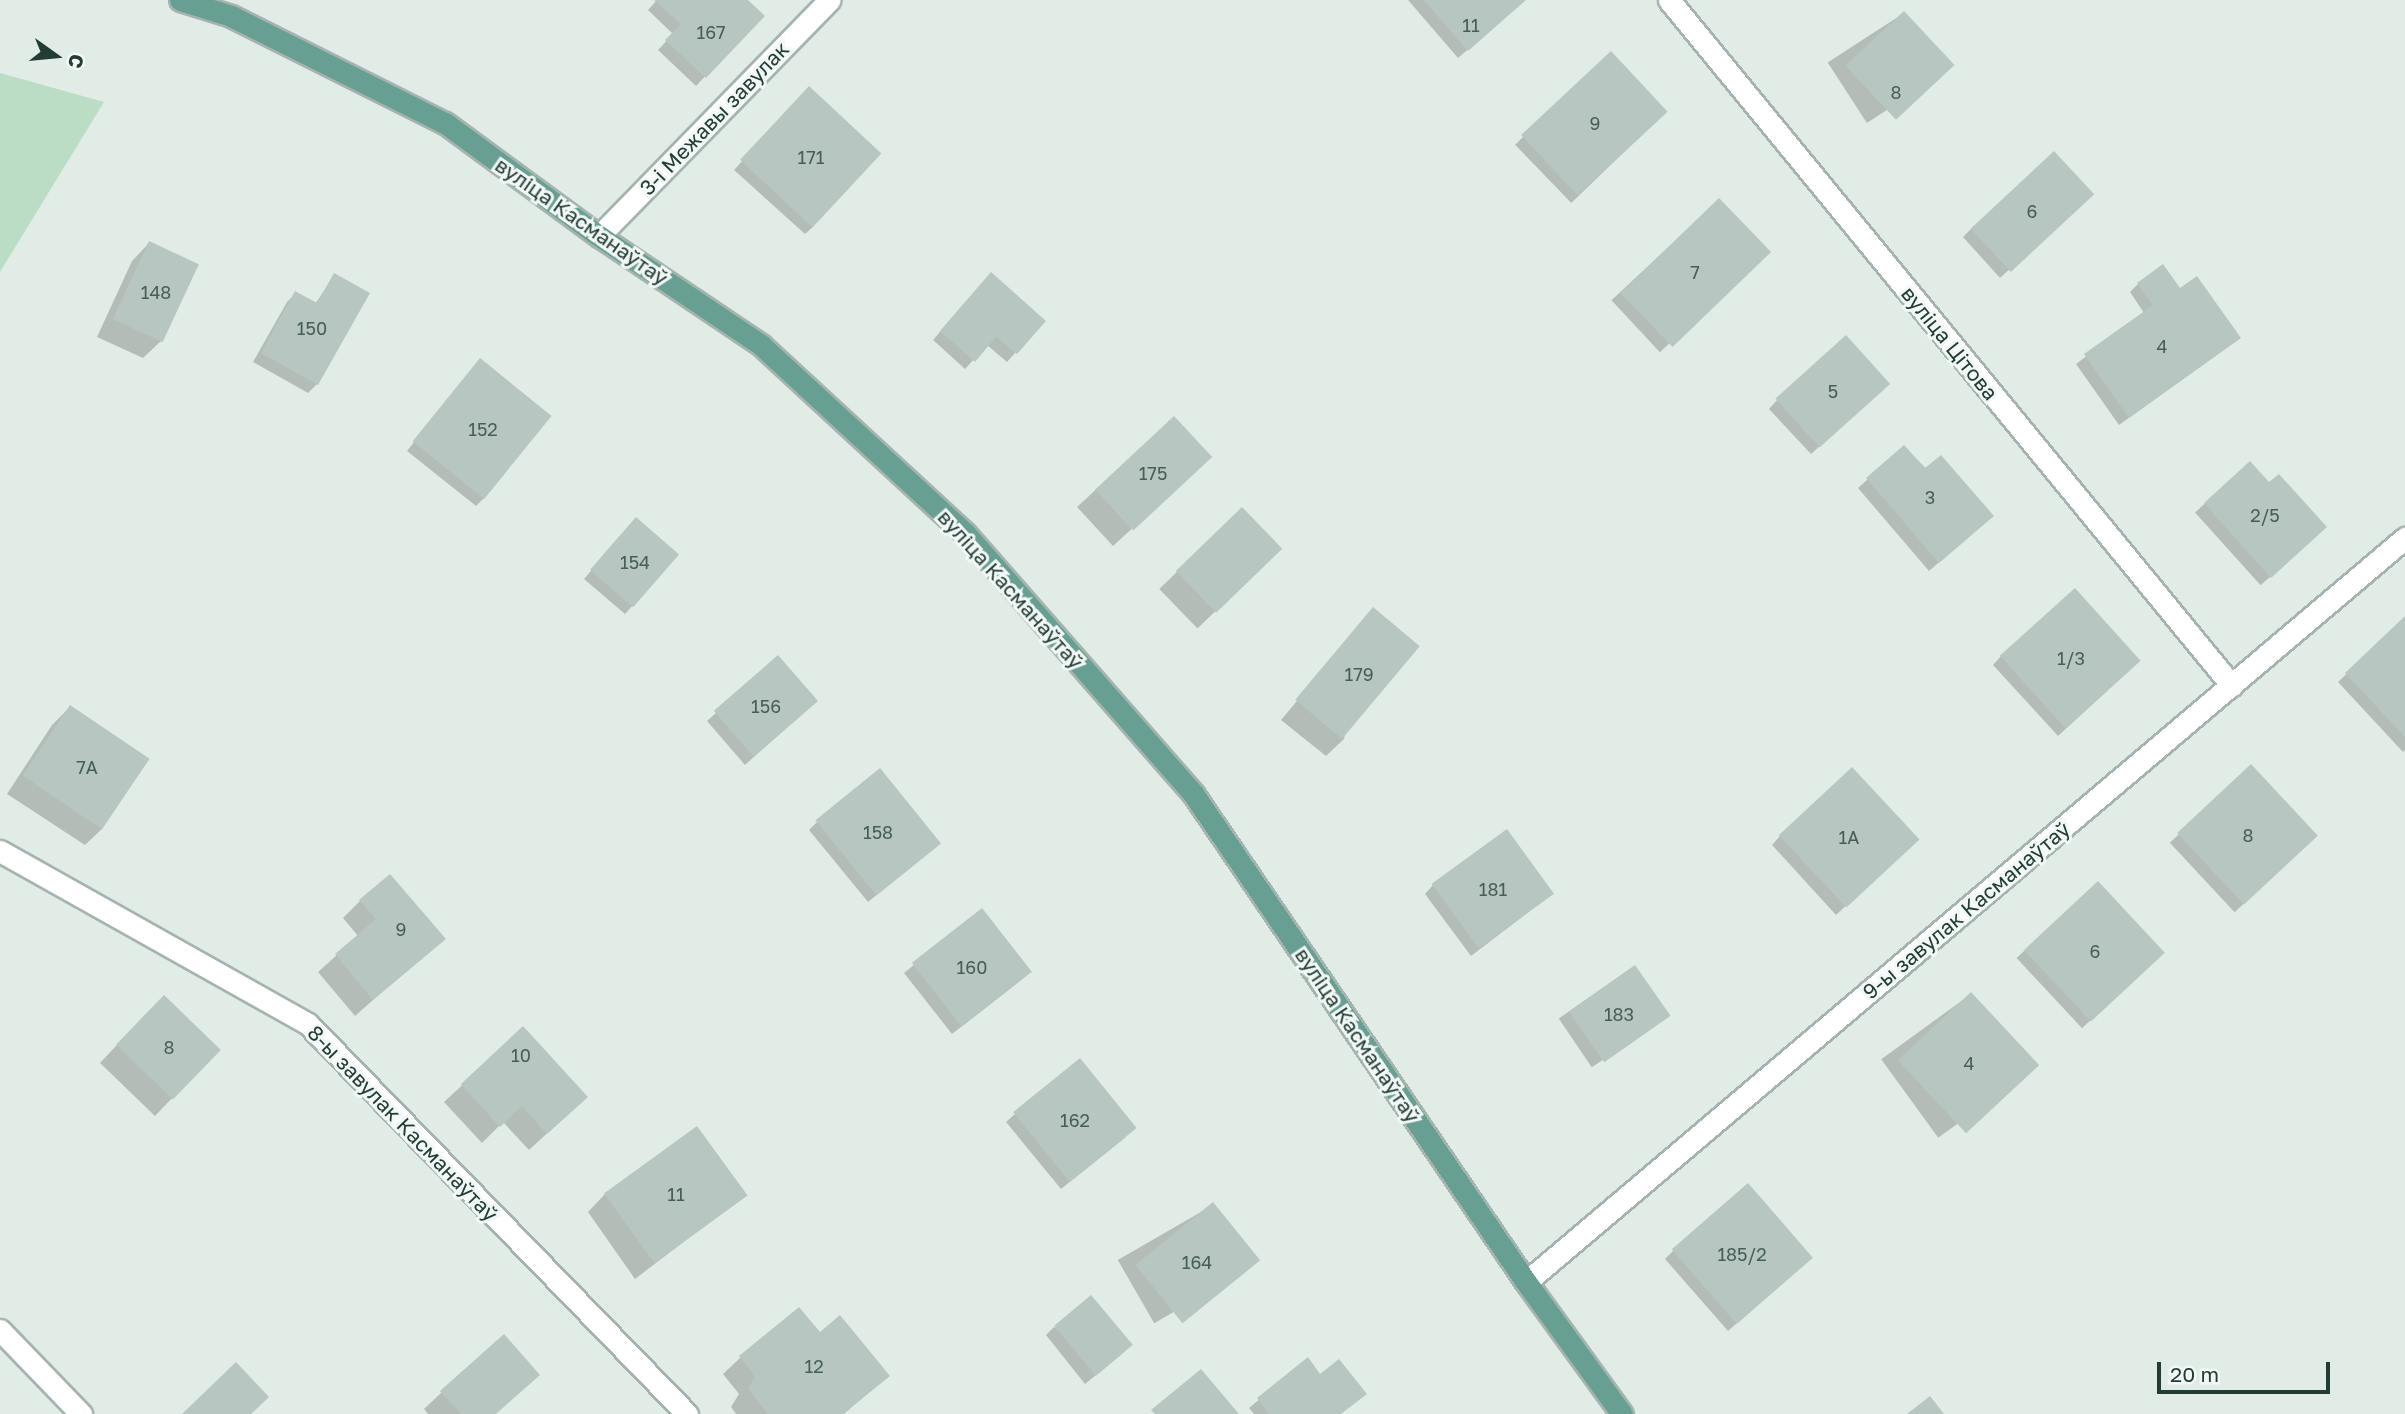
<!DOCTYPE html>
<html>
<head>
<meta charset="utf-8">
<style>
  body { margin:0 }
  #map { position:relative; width:2405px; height:1414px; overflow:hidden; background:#e2ece7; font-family:"Golos Text",sans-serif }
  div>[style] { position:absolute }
  .green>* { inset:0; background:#bbdcc5 }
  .shadow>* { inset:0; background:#0003; transform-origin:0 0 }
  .building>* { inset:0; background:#b7c6c0; transform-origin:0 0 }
  .roads { filter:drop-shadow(2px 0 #a5b4ae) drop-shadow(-2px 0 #a5b4ae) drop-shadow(0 2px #a5b4ae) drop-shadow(0 -2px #a5b4ae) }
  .minor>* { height:21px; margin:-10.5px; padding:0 10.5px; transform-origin:10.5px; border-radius:10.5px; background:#fff }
  .major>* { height:21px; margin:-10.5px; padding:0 10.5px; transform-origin:10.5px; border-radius:10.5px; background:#67a093 }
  span { translate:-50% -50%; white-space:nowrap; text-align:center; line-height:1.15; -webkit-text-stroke:6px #f2f8f5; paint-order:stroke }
  .number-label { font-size:18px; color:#475e58 }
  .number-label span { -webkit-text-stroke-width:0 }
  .street-label { font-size:21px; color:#223c36 }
  .north { position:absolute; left:21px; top:21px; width:70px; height:70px; -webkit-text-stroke:5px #f2f8f5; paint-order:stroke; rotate:105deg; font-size:19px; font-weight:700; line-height:28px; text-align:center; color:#223c36 }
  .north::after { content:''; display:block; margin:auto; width:24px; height:32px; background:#223c36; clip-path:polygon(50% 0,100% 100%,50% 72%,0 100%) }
  .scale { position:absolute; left:2157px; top:1362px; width:173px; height:32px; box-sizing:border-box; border:4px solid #223c36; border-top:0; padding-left:9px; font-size:21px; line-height:24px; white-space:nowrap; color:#223c36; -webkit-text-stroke:5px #f2f8f5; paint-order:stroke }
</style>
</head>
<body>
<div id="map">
  <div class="green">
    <i style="clip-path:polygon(0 73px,104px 102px,0 272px)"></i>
  </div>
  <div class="shadow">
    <i style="clip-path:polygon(657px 0,745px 0,762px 16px,696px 86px,658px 50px,673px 34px,648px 10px)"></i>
    <i style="clip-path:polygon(1408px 0,1525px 0,1458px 58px)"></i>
    <i style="left:1904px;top:13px;width:72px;height:91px;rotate:57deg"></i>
    <i style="left:1610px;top:53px;width:81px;height:132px;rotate:46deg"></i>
    <i style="clip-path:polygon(801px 97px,814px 226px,805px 234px,734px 170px)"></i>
    <i style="left:1719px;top:200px;width:71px;height:147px;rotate:47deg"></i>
    <i style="clip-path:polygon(2083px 202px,2000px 278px,1963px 237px,1971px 229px)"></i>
    <i style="clip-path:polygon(149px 243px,161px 341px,143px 358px,97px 337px,132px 261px)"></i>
    <i style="clip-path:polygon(335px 275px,317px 384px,308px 393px,253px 362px,287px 302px,296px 293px,315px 304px)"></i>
    <i style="clip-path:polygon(982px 283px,1043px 321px,1007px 362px,987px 345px,965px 369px,933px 340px)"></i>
    <i style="clip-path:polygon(2138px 284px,2180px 291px,2239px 338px,2119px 425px,2076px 364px,2144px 313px,2130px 292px)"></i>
    <i style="clip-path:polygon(472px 369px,484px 498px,476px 506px,407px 451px)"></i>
    <i style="clip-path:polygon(1879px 392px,1811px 454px,1769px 409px,1777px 400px)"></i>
    <i style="clip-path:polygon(1174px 418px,1192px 474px,1113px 546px,1077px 507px)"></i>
    <i style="clip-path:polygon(1904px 447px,1983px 524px,1929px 571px,1858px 488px)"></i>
    <i style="left:2250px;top:463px;width:98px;height:74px;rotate:48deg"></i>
    <i style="left:1242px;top:509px;width:55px;height:115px;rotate:46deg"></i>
    <i style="clip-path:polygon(628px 528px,633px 605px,625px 614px,584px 579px)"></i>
    <i style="clip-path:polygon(1373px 610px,1344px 739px,1326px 756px,1281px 720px)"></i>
    <i style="clip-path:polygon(2405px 619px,2405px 750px,2403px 752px,2338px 682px)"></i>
    <i style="clip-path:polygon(2001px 656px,2130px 670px,2058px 736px,1993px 665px)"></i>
    <i style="clip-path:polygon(70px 707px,103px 828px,85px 845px,7px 794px,52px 725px)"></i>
    <i style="clip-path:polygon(807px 709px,745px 765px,707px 721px,716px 713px)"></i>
    <i style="left:2251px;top:767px;width:95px;height:111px;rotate:47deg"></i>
    <i style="clip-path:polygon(817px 822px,930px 851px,868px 902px,809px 830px)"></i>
    <i style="clip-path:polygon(1780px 836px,1909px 848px,1836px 915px,1772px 845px)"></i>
    <i style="left:2097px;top:883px;width:96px;height:110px;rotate:47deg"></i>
    <i style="clip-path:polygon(1433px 885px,1552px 894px,1471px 956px,1425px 894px)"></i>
    <i style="clip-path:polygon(360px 901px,443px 938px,355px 1016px,318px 972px,358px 936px,343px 918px)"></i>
    <i style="clip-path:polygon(982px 910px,1021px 980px,952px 1034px,904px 973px)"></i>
    <i style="left:1635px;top:967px;width:59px;height:92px;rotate:56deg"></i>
    <i style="left:1971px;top:994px;width:97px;height:111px;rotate:54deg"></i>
    <i style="clip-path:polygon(146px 1014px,218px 1050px,155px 1116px,100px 1063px)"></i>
    <i style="clip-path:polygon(523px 1029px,568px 1114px,529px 1150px,503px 1122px,482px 1143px,444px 1102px)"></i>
    <i style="clip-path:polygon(1015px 1114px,1126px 1137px,1061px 1189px,1006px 1122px)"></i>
    <i style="clip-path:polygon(605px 1194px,745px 1195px,635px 1279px,588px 1212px)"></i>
    <i style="left:1213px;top:1205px;width:73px;height:110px;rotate:60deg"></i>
    <i style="clip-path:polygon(1673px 1251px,1802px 1266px,1728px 1331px,1665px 1259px)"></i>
    <i style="clip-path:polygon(1054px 1327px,1122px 1354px,1085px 1384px,1046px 1335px)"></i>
    <i style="clip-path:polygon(820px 1334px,888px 1375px,844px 1414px,736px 1414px,731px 1407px,739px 1394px,723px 1374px,741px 1357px)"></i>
    <i style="clip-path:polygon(1307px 1360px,1341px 1414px,1254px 1414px,1249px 1408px)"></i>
    <i style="clip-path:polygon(442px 1392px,495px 1414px,428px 1414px,424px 1409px)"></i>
  </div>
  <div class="building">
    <i style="clip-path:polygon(654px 0,748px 0,765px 16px,706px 78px,665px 40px,681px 24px)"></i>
    <i style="clip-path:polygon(1424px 0,1526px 0,1468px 51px)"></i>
    <i style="left:1904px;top:11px;width:74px;height:80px;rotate:47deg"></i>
    <i style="left:1611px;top:51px;width:83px;height:123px;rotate:47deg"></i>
    <i style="left:809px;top:86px;width:99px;height:101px;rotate:43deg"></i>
    <i style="left:2054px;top:151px;width:59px;height:114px;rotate:47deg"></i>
    <i style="left:1719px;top:198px;width:75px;height:137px;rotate:46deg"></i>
    <i style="left:149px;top:241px;width:55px;height:86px;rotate:25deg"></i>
    <i style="clip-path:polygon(2163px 264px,2180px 288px,2197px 276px,2241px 338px,2129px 418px,2084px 354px,2153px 305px,2137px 283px)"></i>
    <i style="clip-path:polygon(991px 272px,1046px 321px,1017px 354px,996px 337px,975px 362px,940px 331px)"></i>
    <i style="clip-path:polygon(334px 273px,370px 293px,318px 385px,261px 353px,295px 291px,317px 303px)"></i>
    <i style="left:1846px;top:335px;width:66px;height:95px;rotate:48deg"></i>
    <i style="left:480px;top:358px;width:92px;height:107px;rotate:39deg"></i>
    <i style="left:1174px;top:416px;width:56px;height:108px;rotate:47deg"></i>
    <i style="clip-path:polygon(1904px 445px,1925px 468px,1941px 455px,1994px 516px,1939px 563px,1866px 478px)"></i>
    <i style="clip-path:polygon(2250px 461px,2269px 482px,2279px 474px,2327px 527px,2271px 578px,2204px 503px)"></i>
    <i style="left:1242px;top:507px;width:58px;height:92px;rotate:46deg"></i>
    <i style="left:636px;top:517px;width:57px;height:70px;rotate:41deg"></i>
    <i style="left:2075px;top:588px;width:98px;height:101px;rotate:48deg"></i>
    <i style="left:1373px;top:607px;width:61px;height:121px;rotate:40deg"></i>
    <i style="clip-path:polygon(2405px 616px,2405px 737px,2345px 673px)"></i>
    <i style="left:778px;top:655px;width:61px;height:85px;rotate:49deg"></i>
    <i style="left:70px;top:705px;width:96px;height:85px;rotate:34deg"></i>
    <i style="left:2251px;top:764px;width:98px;height:101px;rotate:47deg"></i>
    <i style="left:1852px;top:767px;width:99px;height:100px;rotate:47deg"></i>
    <i style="left:880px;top:768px;width:97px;height:83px;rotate:51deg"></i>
    <i style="left:1507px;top:829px;width:80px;height:93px;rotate:54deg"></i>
    <i style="clip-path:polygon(390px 874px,446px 939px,373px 1000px,335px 954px,376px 919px,359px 900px)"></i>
    <i style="left:2098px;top:881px;width:98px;height:101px;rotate:47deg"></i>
    <i style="left:982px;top:908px;width:81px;height:89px;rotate:52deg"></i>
    <i style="left:1635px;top:965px;width:62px;height:81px;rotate:55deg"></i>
    <i style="left:1971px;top:992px;width:100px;height:100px;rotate:47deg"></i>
    <i style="left:164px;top:995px;width:79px;height:69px;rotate:44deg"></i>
    <i style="clip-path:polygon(523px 1026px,588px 1097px,547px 1134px,522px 1106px,500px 1127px,461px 1084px)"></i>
    <i style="left:1080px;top:1058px;width:90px;height:86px;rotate:51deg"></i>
    <i style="left:697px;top:1126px;width:86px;height:115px;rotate:54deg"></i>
    <i style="left:1748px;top:1183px;width:99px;height:101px;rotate:49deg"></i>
    <i style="left:1213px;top:1202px;width:75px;height:100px;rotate:51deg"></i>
    <i style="left:1091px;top:1295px;width:65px;height:48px;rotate:50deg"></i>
    <i style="clip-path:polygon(799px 1307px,820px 1332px,840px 1315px,890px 1376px,843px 1414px,768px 1414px,748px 1389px,755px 1376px,739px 1356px)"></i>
    <i style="clip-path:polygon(504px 1334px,540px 1375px,496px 1414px,461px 1414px,440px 1391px)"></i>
    <i style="clip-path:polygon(1308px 1357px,1320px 1374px,1339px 1359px,1367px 1394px,1341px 1414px,1269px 1414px,1257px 1398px)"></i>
    <i style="clip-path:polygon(236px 1362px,269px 1397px,251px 1414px,182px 1414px)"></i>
    <i style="clip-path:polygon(1201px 1369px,1239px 1414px,1155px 1414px,1151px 1410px)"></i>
    <i style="clip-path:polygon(1930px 1396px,1944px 1414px,1907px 1414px)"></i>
  </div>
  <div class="roads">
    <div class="minor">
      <i style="left:1669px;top:0;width:887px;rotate:50.62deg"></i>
      <i style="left:599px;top:236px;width:330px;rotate:-45.7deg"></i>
      <i style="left:0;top:851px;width:353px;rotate:29.3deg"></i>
      <i style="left:308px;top:1024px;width:544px;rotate:45.82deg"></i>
      <i style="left:1526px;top:1282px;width:1152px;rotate:-40.25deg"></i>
      <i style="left:0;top:1330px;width:117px;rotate:46deg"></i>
    </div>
    <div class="major">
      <i style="left:180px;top:0;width:53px;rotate:17.4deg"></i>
      <i style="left:231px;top:16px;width:239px;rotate:26.6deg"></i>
      <i style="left:445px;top:123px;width:191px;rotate:36.3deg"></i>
      <i style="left:599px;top:236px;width:195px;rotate:33.9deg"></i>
      <i style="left:761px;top:345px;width:277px;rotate:42.7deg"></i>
      <i style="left:965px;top:533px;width:348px;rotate:48.8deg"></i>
      <i style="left:1194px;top:795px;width:589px;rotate:55.72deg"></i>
      <i style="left:1526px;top:1282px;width:163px;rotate:54deg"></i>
    </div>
  </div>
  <div class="number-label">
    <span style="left:1471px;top:25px">11</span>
    <span style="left:711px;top:32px">167</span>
    <span style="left:1896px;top:92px">8</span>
    <span style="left:1595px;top:123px">9</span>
    <span style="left:811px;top:157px">171</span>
    <span style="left:2032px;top:211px">6</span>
    <span style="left:1695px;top:272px">7</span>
    <span style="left:156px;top:292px">148</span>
    <span style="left:312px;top:328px">150</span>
    <span style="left:2162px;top:346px">4</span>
    <span style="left:1833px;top:391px">5</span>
    <span style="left:483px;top:429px">152</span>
    <span style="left:1153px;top:473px">175</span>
    <span style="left:1930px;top:497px">3</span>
    <span style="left:2265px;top:515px">2/5</span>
    <span style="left:635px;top:562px">154</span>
    <span style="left:2071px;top:658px">1/3</span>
    <span style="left:1359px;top:674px">179</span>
    <span style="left:766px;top:706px">156</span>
    <span style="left:87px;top:767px">7А</span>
    <span style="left:878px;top:832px">158</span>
    <span style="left:2248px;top:835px">8</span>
    <span style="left:1849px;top:837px">1А</span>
    <span style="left:1493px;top:889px">181</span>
    <span style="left:401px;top:929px">9</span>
    <span style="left:2095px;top:951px">6</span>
    <span style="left:972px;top:967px">160</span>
    <span style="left:1619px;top:1014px">183</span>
    <span style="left:169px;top:1047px">8</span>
    <span style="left:521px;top:1055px">10</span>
    <span style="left:1969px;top:1063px">4</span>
    <span style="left:1075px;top:1120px">162</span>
    <span style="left:676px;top:1194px">11</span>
    <span style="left:1742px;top:1254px">185/2</span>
    <span style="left:1197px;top:1262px">164</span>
    <span style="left:814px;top:1366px">12</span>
  </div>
  <div class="street-label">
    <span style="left:714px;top:118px;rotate:-46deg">3-і Межавы завулак</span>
    <span style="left:582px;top:221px;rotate:35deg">вуліца Касманаўтаў</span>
    <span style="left:1950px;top:343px;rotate:51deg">вуліца Цітова</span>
    <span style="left:1011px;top:589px;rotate:48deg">вуліца Касманаўтаў</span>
    <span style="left:1966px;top:910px;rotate:-40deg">9-ы завулак Касманаўтаў</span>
    <span style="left:1358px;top:1035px;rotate:56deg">вуліца Касманаўтаў</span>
    <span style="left:403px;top:1123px;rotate:46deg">8-ы завулак Касманаўтаў</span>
  </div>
  <div class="north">С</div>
  <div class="scale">20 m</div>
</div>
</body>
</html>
